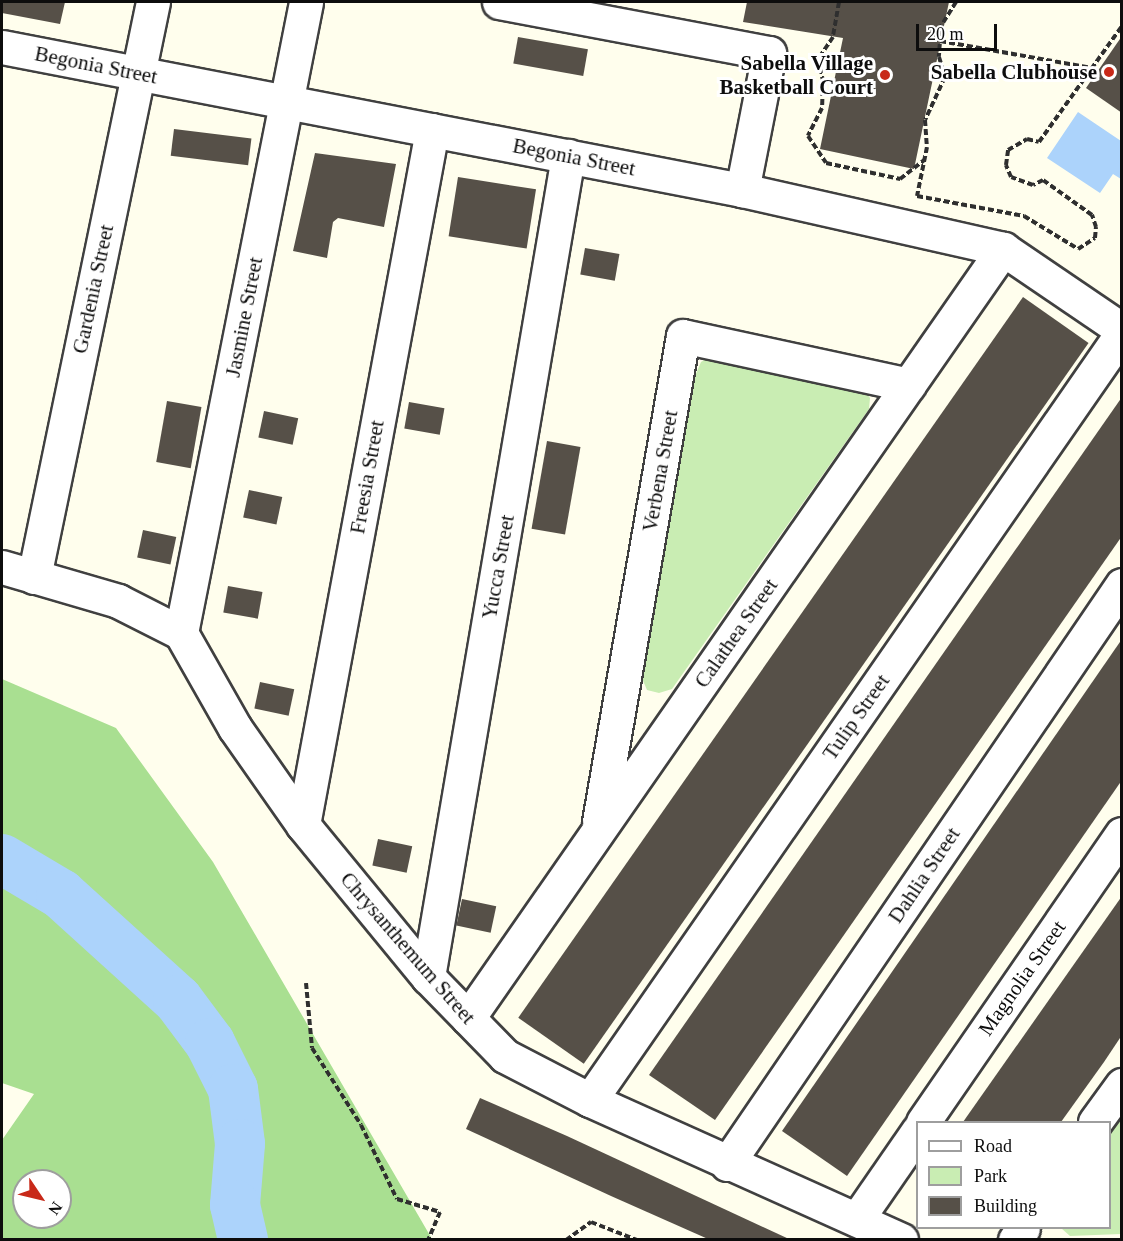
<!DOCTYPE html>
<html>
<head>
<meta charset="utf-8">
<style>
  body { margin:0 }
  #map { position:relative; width:1123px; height:1241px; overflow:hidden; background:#fffeed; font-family:"Times New Roman",serif }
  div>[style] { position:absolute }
  .green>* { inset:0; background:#c9edb3 }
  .forest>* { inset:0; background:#a9df91 }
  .water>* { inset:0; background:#acd3fb }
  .river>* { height:50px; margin:-25px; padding:0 25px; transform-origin:25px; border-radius:25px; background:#acd3fb }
  .building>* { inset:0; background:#565048; transform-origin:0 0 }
  .path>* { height:4px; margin-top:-2px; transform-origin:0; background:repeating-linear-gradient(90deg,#2f2f2f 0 6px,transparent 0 9px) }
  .roads { filter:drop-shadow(2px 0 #404040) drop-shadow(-2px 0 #404040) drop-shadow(0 2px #404040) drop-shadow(0 -2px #404040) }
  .minor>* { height:33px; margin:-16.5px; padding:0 16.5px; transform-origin:16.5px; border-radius:16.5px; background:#fff }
  .dots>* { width:16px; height:16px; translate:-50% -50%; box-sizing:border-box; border:3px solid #fff; border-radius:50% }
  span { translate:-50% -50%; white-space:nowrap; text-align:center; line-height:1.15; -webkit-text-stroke:6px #fff; paint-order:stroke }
  .poi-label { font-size:21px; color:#0d0d0d; font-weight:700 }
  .right { translate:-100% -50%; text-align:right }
  .street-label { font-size:21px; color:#0d0d0d }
  .frame { position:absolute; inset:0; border:3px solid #0d0d0d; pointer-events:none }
  .legend { position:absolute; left:916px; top:1121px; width:195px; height:108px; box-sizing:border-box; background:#fff; border:2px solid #9e9e9e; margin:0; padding:8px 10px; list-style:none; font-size:18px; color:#0d0d0d }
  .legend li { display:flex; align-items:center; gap:12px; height:30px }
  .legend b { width:30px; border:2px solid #9e9e9e }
  .north { position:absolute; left:12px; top:1169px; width:60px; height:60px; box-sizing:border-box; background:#fff; border:2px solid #9e9e9e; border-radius:50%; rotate:125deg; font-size:16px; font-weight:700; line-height:24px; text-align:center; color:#0d0d0d }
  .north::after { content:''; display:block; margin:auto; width:21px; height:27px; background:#c82919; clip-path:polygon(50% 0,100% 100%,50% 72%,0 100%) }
  .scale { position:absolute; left:916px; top:24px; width:81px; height:27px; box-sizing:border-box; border:3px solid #0d0d0d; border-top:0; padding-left:8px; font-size:18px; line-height:21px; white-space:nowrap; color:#0d0d0d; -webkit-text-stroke:4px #fff; paint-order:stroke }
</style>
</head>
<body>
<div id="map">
  <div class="green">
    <i style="clip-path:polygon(709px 357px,863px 388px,870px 398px,869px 409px,672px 689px,659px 693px,647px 690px,641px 676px,695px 376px,701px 362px)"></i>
    <i style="clip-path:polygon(1121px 1111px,1121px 1234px,1070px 1236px,1061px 1228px,1110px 1228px,1110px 1128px)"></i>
  </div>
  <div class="forest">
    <i style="clip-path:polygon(evenodd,2px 679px,116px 728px,213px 862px,432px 1239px,2px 1239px,2px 1140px,34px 1094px,2px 1083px,2px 679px,24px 1181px,60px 1181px,60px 1217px,24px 1217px,24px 1181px)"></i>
  </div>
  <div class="water">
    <i style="clip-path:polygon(1078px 112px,1121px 141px,1121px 179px,1113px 174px,1100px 193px,1047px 158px)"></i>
  </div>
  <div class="river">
    <i style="left:2px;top:859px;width:69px;rotate:30.7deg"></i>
    <i style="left:61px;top:894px;width:158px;rotate:42.2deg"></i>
    <i style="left:178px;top:1000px;width:54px;rotate:53.3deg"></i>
    <i style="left:210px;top:1043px;width:51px;rotate:63.4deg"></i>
    <i style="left:233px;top:1089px;width:55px;rotate:82.7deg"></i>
    <i style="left:240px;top:1144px;width:61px;rotate:94.7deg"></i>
    <i style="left:235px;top:1205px;width:36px;rotate:77deg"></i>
  </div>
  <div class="building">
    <i style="clip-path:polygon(2px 2px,65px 2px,60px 24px,2px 13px)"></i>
    <i style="clip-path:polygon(747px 2px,949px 2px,914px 169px,820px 149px,843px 38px,743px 22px)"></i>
    <i style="clip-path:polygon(1122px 36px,1122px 113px,1086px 88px)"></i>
    <i style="left:518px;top:37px;width:71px;height:27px;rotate:10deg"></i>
    <i style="left:174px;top:129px;width:78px;height:27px;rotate:7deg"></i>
    <i style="clip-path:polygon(315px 153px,396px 164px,384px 227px,338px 218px,333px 222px,327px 258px,293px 251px)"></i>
    <i style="left:458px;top:177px;width:79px;height:60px;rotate:9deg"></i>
    <i style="left:585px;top:248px;width:35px;height:27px;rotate:10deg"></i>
    <i style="left:1023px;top:297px;width:80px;height:880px;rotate:35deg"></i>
    <i style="clip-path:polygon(1122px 397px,1122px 536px,715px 1120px,649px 1075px)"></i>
    <i style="left:167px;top:401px;width:35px;height:62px;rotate:10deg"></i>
    <i style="left:409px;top:402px;width:36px;height:27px;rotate:10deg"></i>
    <i style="left:264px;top:411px;width:35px;height:27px;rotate:12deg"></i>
    <i style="left:547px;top:441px;width:34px;height:89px;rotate:10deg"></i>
    <i style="left:249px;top:490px;width:34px;height:28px;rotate:12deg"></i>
    <i style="left:143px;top:530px;width:34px;height:28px;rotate:12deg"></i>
    <i style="left:228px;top:586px;width:35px;height:27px;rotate:10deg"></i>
    <i style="clip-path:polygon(1122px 639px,1122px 780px,847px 1176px,782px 1131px)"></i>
    <i style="left:260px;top:682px;width:35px;height:27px;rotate:12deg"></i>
    <i style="left:378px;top:839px;width:35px;height:27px;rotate:12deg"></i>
    <i style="clip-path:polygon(1122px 896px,1122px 1035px,1104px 1062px,1061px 1122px,963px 1122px)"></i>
    <i style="left:462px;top:899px;width:35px;height:27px;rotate:12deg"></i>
    <i style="clip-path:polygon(480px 1098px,567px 1136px,789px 1239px,708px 1239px,611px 1196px,466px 1129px)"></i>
  </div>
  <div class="path">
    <i style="left:839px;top:2px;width:36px;rotate:100deg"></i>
    <i style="left:833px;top:37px;width:27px;rotate:124deg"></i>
    <i style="left:818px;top:59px;width:23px;rotate:77deg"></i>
    <i style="left:823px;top:81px;width:27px;rotate:92deg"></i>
    <i style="left:822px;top:108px;width:31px;rotate:117deg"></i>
    <i style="left:808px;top:136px;width:32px;rotate:56deg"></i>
    <i style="left:826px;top:163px;width:76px;rotate:12.2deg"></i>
    <i style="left:900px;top:179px;width:31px;rotate:-38deg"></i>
    <i style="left:956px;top:2px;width:28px;rotate:122deg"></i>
    <i style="left:941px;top:26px;width:31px;rotate:94deg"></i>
    <i style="left:939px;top:57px;width:21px;rotate:73deg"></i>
    <i style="left:945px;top:77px;width:47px;rotate:114.9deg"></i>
    <i style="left:925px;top:120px;width:27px;rotate:86deg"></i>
    <i style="left:927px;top:147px;width:50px;rotate:101.5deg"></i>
    <i style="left:917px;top:196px;width:109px;rotate:10.6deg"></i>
    <i style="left:1024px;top:216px;width:63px;rotate:31.4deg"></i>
    <i style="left:1078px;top:249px;width:20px;rotate:-33deg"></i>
    <i style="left:1095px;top:238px;width:11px;rotate:-85deg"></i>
    <i style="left:1096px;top:227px;width:13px;rotate:-108deg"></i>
    <i style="left:1092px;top:215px;width:60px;rotate:-144.5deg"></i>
    <i style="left:1043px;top:180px;width:11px;rotate:153deg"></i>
    <i style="left:1033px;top:185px;width:23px;rotate:-160deg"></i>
    <i style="left:1011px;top:177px;width:13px;rotate:-113deg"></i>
    <i style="left:1006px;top:165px;width:15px;rotate:-82deg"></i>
    <i style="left:1008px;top:150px;width:22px;rotate:-30deg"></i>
    <i style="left:1027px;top:139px;width:12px;rotate:14deg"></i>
    <i style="left:1039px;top:142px;width:143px;rotate:-54.4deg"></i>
    <i style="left:940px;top:41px;width:153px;rotate:10.1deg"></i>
    <i style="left:306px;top:983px;width:65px;rotate:84.7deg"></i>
    <i style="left:312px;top:1048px;width:91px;rotate:57.5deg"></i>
    <i style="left:361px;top:1125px;width:82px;rotate:64.1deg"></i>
    <i style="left:397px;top:1199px;width:45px;rotate:16.8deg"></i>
    <i style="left:440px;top:1212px;width:30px;rotate:113deg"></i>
    <i style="left:566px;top:1240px;width:31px;rotate:-36deg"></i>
    <i style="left:591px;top:1222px;width:49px;rotate:21.4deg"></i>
  </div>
  <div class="roads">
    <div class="minor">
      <i style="left:499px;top:2px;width:275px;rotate:10.7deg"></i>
      <i style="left:769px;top:53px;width:140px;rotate:101.1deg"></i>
      <i style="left:2px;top:47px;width:754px;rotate:10.94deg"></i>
      <i style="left:742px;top:190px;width:268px;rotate:12.7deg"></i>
      <i style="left:1003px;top:249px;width:144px;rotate:34.2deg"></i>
      <i style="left:2px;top:567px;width:121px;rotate:16.3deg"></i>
      <i style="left:118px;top:601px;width:71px;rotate:26.9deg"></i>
      <i style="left:181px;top:633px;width:109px;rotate:60.4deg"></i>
      <i style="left:235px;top:728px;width:118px;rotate:55deg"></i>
      <i style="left:303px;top:825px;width:197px;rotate:50.6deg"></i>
      <i style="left:428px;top:977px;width:110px;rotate:45.7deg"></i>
      <i style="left:505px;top:1056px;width:96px;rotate:27.4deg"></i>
      <i style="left:590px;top:1100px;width:341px;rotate:24.2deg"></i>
      <i style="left:34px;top:577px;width:587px;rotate:-78.31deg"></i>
      <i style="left:181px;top:633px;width:643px;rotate:-78.79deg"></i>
      <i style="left:599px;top:822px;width:493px;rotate:-80.2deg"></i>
      <i style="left:683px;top:336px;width:231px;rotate:12.2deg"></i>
      <i style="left:303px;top:825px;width:707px;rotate:-79.48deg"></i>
      <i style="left:428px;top:977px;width:833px;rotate:-80.32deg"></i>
      <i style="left:468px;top:1018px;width:937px;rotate:-55.17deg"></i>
      <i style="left:590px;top:1100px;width:933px;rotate:-55.25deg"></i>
      <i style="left:923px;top:1122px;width:350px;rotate:-55.4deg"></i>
      <i style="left:1095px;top:1122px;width:46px;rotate:-53.9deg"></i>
      <i style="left:727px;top:1164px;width:701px;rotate:-55.7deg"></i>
      <i style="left:857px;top:1219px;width:107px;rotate:-55.3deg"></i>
      <i style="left:1015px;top:1240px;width:14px;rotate:-56deg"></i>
    </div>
  </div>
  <div class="dots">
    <i style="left:1109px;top:72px;background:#c82919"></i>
    <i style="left:885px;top:75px;background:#c82919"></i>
  </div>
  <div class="poi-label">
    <span class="right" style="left:873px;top:75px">Sabella Village<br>Basketball Court</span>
    <span class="right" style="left:1097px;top:72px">Sabella Clubhouse</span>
  </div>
  <div class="street-label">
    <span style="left:96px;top:65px;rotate:11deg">Begonia Street</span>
    <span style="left:574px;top:157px;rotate:11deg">Begonia Street</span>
    <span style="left:93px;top:289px;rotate:-78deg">Gardenia Street</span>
    <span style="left:244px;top:317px;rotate:-79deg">Jasmine Street</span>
    <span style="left:660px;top:471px;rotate:-80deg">Verbena Street</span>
    <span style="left:367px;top:477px;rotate:-80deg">Freesia Street</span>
    <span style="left:498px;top:567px;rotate:-80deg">Yucca Street</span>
    <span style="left:736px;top:633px;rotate:-55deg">Calathea Street</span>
    <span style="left:856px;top:717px;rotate:-55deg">Tulip Street</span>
    <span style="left:924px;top:875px;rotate:-56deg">Dahlia Street</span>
    <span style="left:408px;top:948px;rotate:49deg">Chrysanthemum Street</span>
    <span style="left:1022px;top:978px;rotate:-55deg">Magnolia Street</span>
  </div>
  <div class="frame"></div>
  <ul class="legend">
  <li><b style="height:8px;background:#fff"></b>Road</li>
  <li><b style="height:16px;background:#c9edb3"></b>Park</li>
  <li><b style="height:16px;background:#565048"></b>Building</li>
  </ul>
  <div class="north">N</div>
  <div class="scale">20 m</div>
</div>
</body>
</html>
